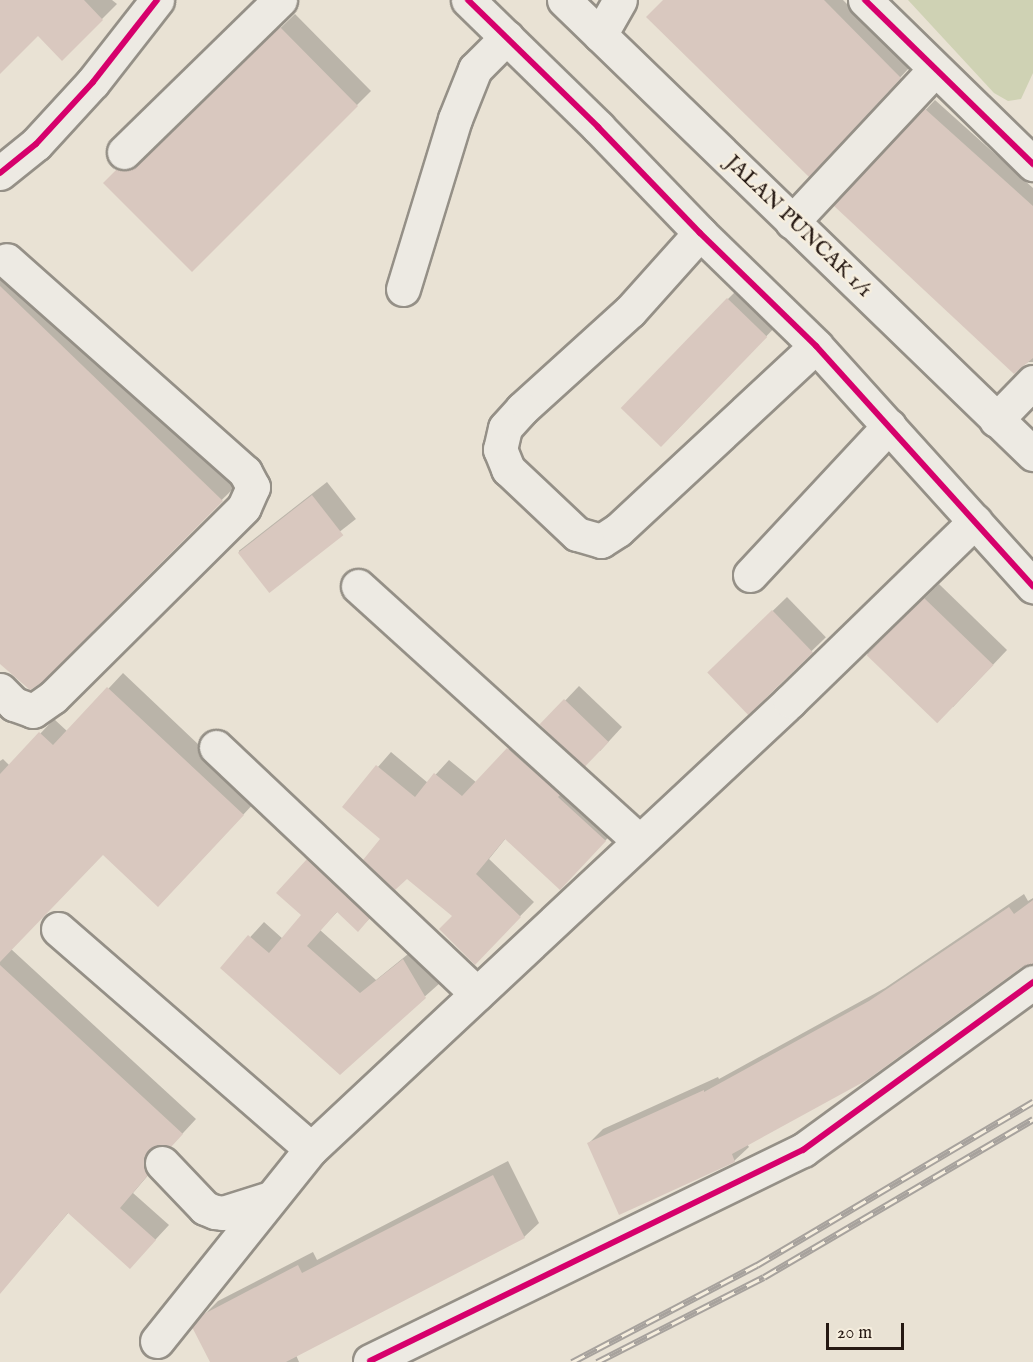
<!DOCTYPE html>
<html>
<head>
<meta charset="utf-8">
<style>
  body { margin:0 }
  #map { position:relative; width:1033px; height:1362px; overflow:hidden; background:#e9e2d4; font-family:"IM FELL English",serif }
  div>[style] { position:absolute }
  .green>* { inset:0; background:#cfd2b4 }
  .shadow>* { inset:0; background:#0003; transform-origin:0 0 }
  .building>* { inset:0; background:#d9c8bf; transform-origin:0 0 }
  .roads { filter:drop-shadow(2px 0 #959087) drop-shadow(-2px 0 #959087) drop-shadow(0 2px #959087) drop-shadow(0 -2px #959087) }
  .minor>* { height:33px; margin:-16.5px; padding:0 16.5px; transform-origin:16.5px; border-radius:16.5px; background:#edeae3 }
  .rail>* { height:7px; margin-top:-3.5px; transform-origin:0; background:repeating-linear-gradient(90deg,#f6eede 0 14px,#a7a29d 0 28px); box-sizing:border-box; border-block:2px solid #a7a29d }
  .cycleway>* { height:6px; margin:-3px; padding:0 3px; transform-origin:3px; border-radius:3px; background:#d6006c }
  span { translate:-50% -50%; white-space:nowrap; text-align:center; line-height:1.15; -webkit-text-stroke:5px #f6eede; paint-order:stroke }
  .street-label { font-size:21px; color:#251812 }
  .scale { position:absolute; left:826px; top:1323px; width:78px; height:27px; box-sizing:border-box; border:3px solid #251812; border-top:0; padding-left:8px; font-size:18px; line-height:21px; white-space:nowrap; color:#251812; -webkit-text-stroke:4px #f6eede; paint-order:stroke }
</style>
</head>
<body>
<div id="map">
  <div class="green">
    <i style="clip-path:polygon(908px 0,1033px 0,1033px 73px,1021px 99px,1008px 101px,994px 93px)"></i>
  </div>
  <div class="shadow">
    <i style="clip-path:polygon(0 0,112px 0,117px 4px,62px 59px,38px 34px,0 71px)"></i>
    <i style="clip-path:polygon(665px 0,843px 0,910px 67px,818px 165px)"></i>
    <i style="clip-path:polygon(295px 14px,371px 91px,192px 270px,105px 183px,133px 155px,144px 157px,153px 151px)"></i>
    <i style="clip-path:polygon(935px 100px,1033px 188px,1033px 362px,1028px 362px,1014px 372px,835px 205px)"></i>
    <i style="clip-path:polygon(0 258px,236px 486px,30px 688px,0 662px)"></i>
    <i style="clip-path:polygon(742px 285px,780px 322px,675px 432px,728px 299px)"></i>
    <i style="left:327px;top:482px;width:47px;height:112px;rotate:52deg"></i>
    <i style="clip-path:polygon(939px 584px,1007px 650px,953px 707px,867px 654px)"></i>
    <i style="left:787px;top:597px;width:56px;height:108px;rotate:46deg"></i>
    <i style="clip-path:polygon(123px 673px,257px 800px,172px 891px,103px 854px,11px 949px,196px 1119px,171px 1146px,158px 1143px,157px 1152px,161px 1160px,133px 1193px,169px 1225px,143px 1253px,69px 1212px,5px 1286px,0 1281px,0 761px,3px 759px,10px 766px,54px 719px,68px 732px)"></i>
    <i style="clip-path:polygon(579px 686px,622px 727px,600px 751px,542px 725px)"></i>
    <i style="clip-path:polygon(522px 735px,619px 826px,574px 874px,506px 838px,489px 859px,534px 902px,489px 948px,382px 838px,344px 806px,391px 752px,428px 783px,449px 760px,477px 783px)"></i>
    <i style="clip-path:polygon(322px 846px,372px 916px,358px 930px,338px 911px,320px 930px,376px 980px,418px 946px,440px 983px,340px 1072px,222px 968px,264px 922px,283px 939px,303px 915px,278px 893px)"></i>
    <i style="clip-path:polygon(1024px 894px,1028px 901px,1033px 898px,1033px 962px,1021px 966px,747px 1144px,749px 1147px,734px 1161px,589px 1143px,603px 1129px,718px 1077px,719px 1079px,885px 988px)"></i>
    <i style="clip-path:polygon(508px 1161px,539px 1223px,524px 1237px,296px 1355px,299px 1362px,212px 1362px,203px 1316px,218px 1301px,313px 1252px,317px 1260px)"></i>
  </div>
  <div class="building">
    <i style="clip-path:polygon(0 0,84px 0,103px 20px,62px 61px,38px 36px,0 74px)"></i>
    <i style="clip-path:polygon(663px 0,824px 0,901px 78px,809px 177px,646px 17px)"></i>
    <i style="clip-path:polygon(280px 27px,358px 106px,192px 272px,103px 183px,117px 169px,128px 170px,137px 165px)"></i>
    <i style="clip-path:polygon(924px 108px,1033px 206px,1033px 358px,1014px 374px,833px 205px)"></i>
    <i style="clip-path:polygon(0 286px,223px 501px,41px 683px,30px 690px,0 664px)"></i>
    <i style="left:727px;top:298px;width:56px;height:153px;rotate:44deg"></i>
    <i style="left:312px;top:495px;width:51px;height:94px;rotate:52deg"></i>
    <i style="left:923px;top:597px;width:98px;height:81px;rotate:44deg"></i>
    <i style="left:772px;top:610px;width:59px;height:90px;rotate:46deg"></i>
    <i style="clip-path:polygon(107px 687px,244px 815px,158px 907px,103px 855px,0 962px,0 774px,39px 732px,53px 745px)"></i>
    <i style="left:564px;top:699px;width:62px;height:35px;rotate:44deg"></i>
    <i style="clip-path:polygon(507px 748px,560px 795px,558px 797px,606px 841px,560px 890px,505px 839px,476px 874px,521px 917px,475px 965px,439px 929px,452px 916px,407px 879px,395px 890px,363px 860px,380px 839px,342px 807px,376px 765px,415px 797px,434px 773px,462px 796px)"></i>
    <i style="clip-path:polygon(307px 859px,370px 918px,358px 932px,337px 912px,307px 946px,360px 993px,403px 959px,426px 998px,340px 1075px,220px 968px,248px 935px,269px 953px,301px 915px,276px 893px)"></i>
    <i style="clip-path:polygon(1033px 900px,1033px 964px,1022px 967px,867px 1080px,732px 1154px,735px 1162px,619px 1215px,587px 1143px,704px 1090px,704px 1092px,869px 1001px,1009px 907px,1014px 914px)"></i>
    <i style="clip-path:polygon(0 965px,183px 1134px,171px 1147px,158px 1145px,149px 1150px,144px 1158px,144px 1167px,148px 1175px,120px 1208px,156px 1240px,130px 1269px,68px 1213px,0 1294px)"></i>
    <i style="clip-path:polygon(493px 1175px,525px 1238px,286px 1362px,210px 1362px,192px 1327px,202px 1315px,298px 1265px,302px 1273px)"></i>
  </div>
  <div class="roads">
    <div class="minor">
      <i style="left:468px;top:0;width:182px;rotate:44.3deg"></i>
      <i style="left:598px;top:127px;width:147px;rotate:46.1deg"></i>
      <i style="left:700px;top:233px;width:162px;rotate:44.2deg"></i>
      <i style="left:816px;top:346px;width:324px;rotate:47.9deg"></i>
      <i style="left:564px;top:0;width:653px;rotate:44.07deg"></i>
      <i style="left:865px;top:0;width:235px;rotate:44.3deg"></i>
      <i style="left:600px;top:35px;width:40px;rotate:-60.3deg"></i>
      <i style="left:124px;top:152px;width:218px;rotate:-44.3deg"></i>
      <i style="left:0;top:173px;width:46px;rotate:-38.9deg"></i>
      <i style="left:36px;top:144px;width:84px;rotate:-47.4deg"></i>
      <i style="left:93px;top:82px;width:104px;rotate:-52deg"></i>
      <i style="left:792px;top:222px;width:209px;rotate:-46.9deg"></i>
      <i style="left:700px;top:233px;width:105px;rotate:131.9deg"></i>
      <i style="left:630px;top:311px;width:146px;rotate:137.8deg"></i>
      <i style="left:522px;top:409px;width:25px;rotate:132deg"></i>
      <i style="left:505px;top:428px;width:22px;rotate:103deg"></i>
      <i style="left:500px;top:449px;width:22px;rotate:68deg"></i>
      <i style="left:508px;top:469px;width:95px;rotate:43.3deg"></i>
      <i style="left:577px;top:534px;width:25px;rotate:16deg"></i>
      <i style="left:601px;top:541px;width:20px;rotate:-33deg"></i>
      <i style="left:618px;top:530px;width:270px;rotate:-42.9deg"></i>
      <i style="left:403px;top:289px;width:178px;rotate:-73deg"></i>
      <i style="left:455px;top:119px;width:54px;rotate:-68.2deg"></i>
      <i style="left:475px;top:69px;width:45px;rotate:-45deg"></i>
      <i style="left:996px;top:420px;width:53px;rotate:-45.8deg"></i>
      <i style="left:750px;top:575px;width:204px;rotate:-47deg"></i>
      <i style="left:358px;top:586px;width:379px;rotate:42.2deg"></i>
      <i style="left:0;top:690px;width:20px;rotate:45deg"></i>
      <i style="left:14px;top:704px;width:20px;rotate:20deg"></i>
      <i style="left:33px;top:711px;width:24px;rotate:-35deg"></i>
      <i style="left:53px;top:697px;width:269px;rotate:-44.8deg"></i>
      <i style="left:244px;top:507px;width:22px;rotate:-66deg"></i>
      <i style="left:253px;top:487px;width:17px;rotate:-118deg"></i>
      <i style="left:245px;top:472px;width:319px;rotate:-138.4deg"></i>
      <i style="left:216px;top:747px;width:359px;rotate:43.4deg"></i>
      <i style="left:58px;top:929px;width:335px;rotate:41deg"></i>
      <i style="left:162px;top:1163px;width:62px;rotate:46.3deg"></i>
      <i style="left:205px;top:1208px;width:11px;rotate:22deg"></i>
      <i style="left:215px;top:1212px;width:8px;rotate:7deg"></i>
      <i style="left:223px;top:1213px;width:49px;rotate:-17.7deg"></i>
      <i style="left:157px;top:1341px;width:246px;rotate:-51.3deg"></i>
      <i style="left:311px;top:1149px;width:656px;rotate:-43.08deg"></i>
      <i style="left:790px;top:701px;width:258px;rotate:-44.2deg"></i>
      <i style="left:370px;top:1361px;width:482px;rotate:-26deg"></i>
      <i style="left:803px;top:1150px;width:285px;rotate:-36.1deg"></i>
    </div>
  </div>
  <div class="rail">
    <i style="left:572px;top:1362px;width:209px;rotate:-27.7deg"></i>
    <i style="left:757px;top:1265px;width:321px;rotate:-30.6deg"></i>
    <i style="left:597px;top:1362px;width:187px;rotate:-27deg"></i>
    <i style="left:764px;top:1277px;width:312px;rotate:-30.4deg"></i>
  </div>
  <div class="cycleway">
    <i style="left:468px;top:0;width:182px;rotate:44.3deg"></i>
    <i style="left:598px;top:127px;width:147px;rotate:46.1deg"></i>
    <i style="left:700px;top:233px;width:162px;rotate:44.2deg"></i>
    <i style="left:816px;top:346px;width:324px;rotate:47.9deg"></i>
    <i style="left:865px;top:0;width:235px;rotate:44.3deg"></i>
    <i style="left:0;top:173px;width:46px;rotate:-38.9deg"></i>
    <i style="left:36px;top:144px;width:84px;rotate:-47.4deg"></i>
    <i style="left:93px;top:82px;width:104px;rotate:-52deg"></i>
    <i style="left:370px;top:1361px;width:482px;rotate:-26deg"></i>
    <i style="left:803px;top:1150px;width:285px;rotate:-36.1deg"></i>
  </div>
  <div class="street-label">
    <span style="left:798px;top:227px;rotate:44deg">JALAN PUNCAK 1/1</span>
  </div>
  <div class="scale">20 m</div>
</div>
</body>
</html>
